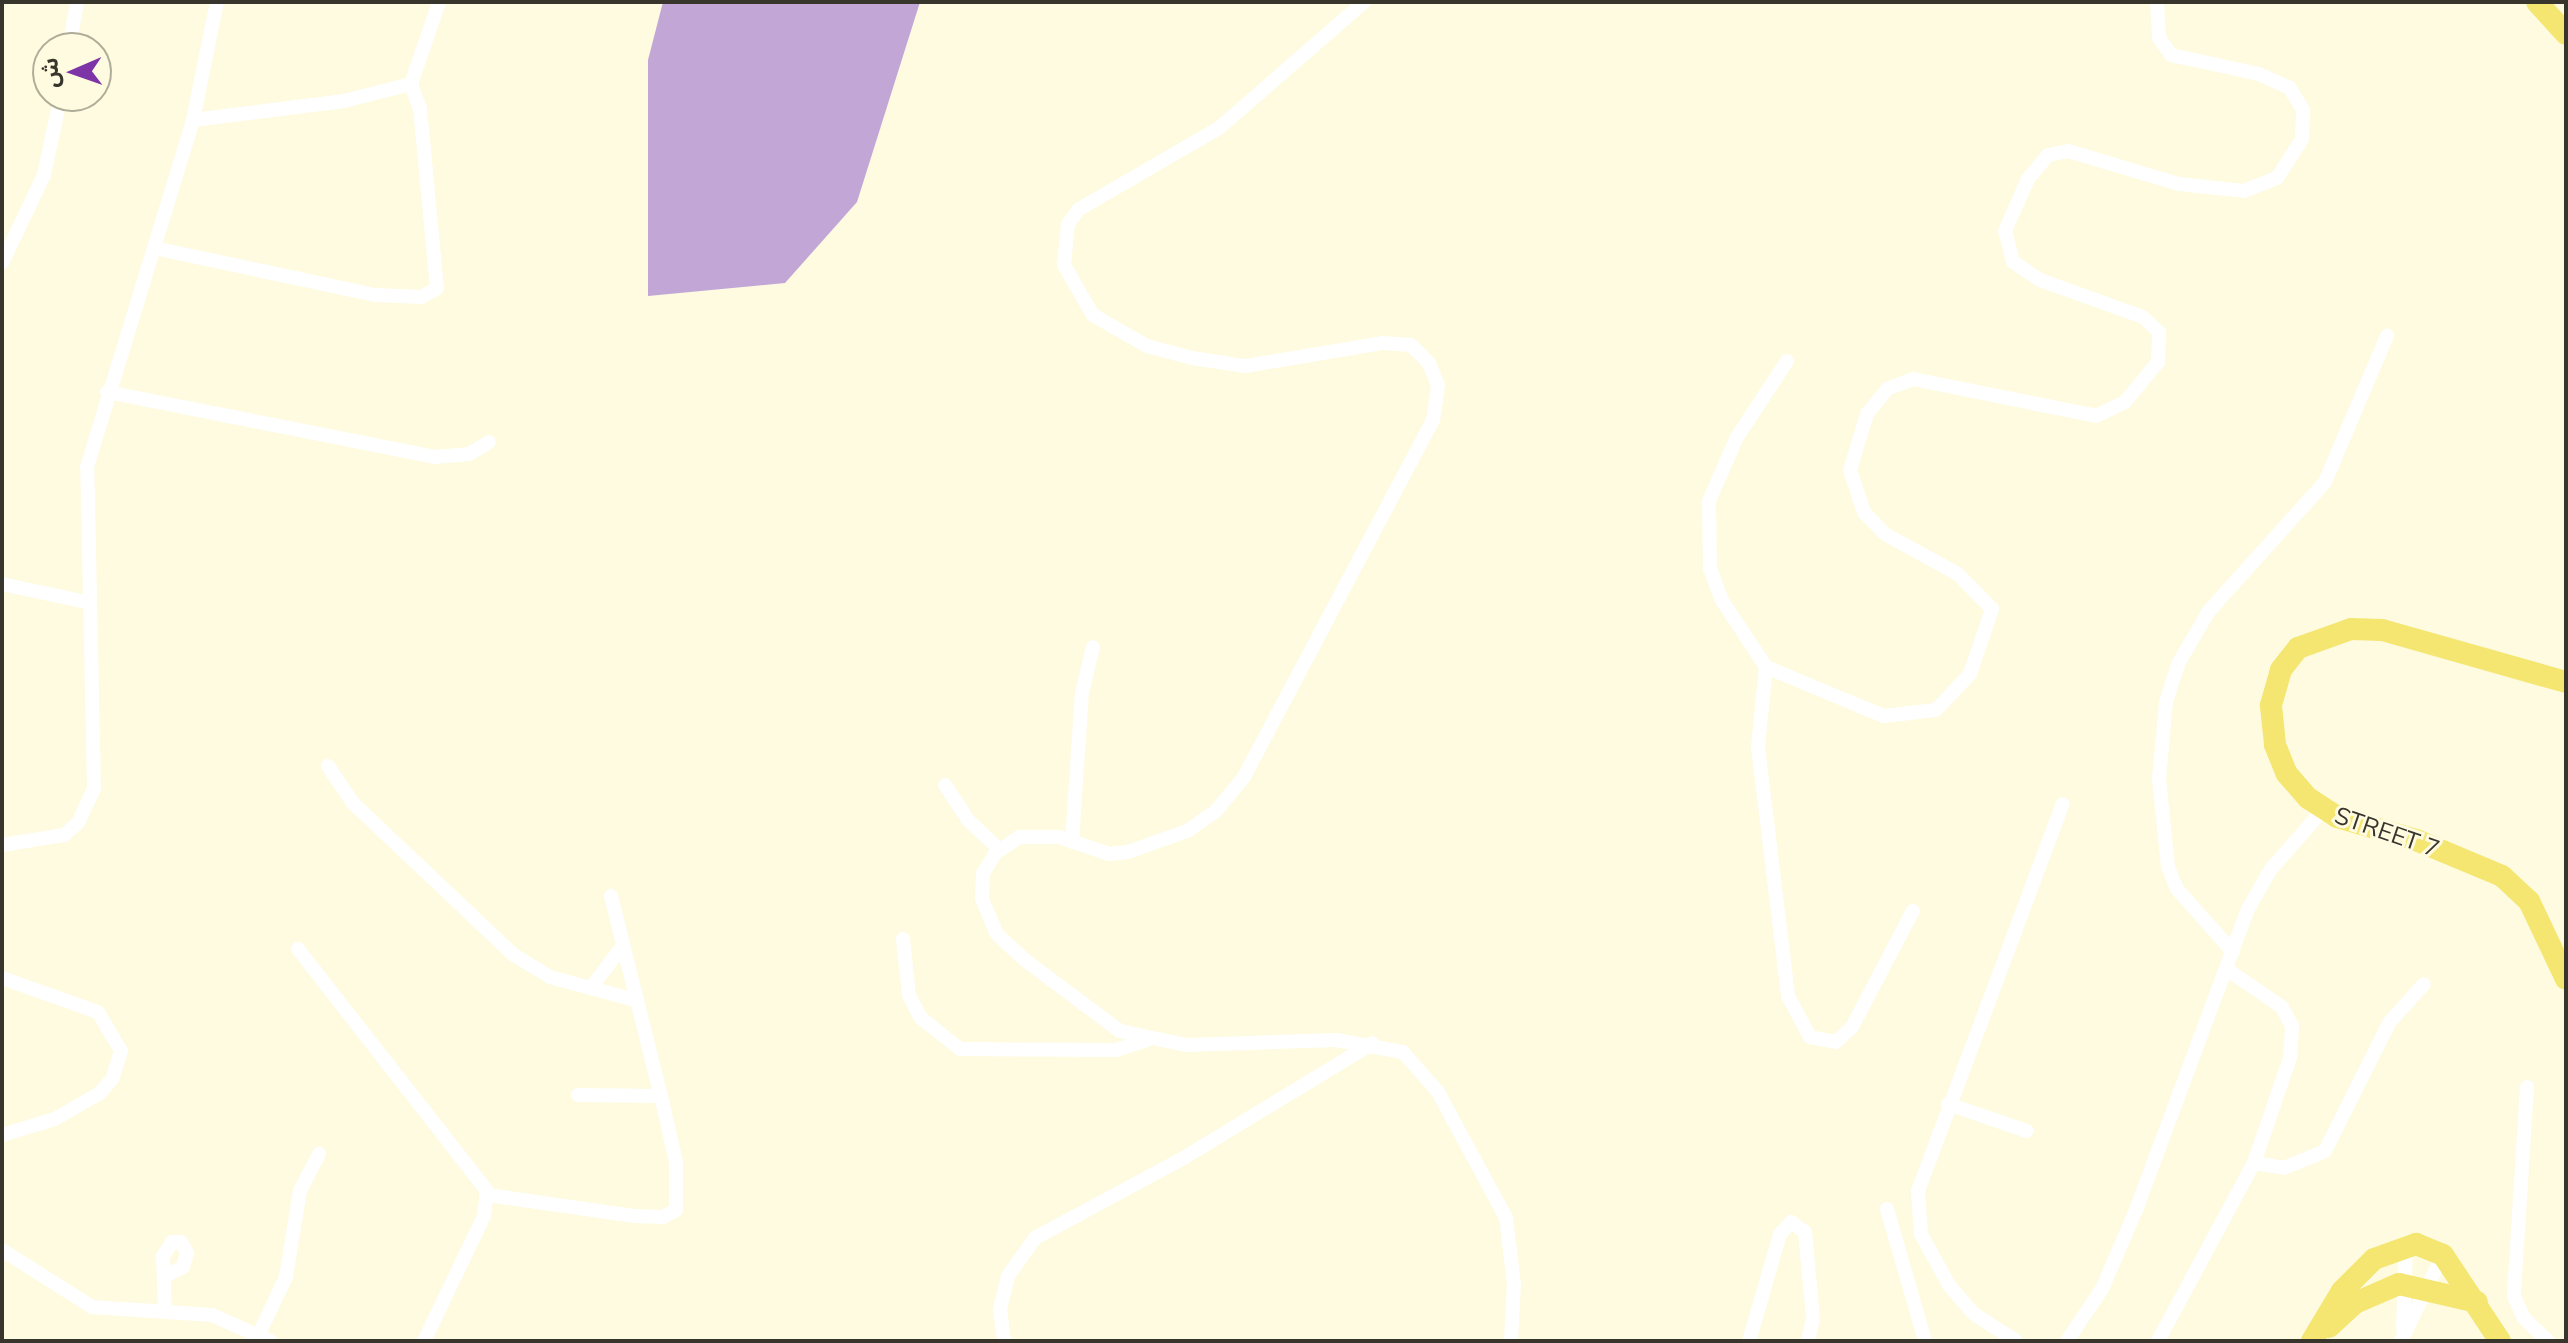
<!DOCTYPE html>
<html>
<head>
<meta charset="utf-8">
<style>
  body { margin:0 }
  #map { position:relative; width:2568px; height:1343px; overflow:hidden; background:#fefbe0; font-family:Mulish,"Noto Sans Arabic",sans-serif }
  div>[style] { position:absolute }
  .forest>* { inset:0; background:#c1a6d6 }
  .street>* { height:14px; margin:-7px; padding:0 7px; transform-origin:7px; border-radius:7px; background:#fff }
  .primary>* { height:22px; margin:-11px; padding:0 11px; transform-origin:11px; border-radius:11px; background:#f4e671 }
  span { translate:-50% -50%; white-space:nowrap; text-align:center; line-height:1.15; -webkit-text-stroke:6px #fefbe0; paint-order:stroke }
  .street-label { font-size:24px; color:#38362c }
  .frame { position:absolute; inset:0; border:4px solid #38362c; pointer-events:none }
  .north { position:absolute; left:32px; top:32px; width:80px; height:80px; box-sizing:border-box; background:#fefbe0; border:2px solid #afac98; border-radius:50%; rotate:268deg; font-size:22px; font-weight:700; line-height:32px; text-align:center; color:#38362c }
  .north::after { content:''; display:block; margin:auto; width:28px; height:36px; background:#7c34a7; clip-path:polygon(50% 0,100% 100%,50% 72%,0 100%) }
</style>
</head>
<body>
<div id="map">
  <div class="forest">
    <i style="clip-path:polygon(663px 2px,920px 2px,857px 202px,785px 283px,648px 296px,648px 60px)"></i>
  </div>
  <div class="street">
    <i style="left:1364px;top:2px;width:192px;rotate:139deg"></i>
    <i style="left:1219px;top:128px;width:162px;rotate:149.9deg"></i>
    <i style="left:1079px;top:209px;width:19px;rotate:126deg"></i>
    <i style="left:1068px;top:224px;width:41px;rotate:95.6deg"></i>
    <i style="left:1064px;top:265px;width:58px;rotate:59.9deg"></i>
    <i style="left:1093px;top:315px;width:62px;rotate:29.9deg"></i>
    <i style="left:1147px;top:346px;width:47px;rotate:14.9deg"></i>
    <i style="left:1192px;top:358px;width:54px;rotate:8.6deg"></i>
    <i style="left:1245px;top:366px;width:140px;rotate:-9.5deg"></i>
    <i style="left:1383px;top:343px;width:28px;rotate:4deg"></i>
    <i style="left:1411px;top:345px;width:25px;rotate:45deg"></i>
    <i style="left:1429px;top:363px;width:24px;rotate:68deg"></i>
    <i style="left:1438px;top:385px;width:35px;rotate:98deg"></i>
    <i style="left:1433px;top:420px;width:404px;rotate:117.9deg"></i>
    <i style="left:1244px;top:777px;width:44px;rotate:129.5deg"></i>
    <i style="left:1216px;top:811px;width:35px;rotate:145deg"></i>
    <i style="left:1187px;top:831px;width:63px;rotate:160.4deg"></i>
    <i style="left:1128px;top:852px;width:19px;rotate:174deg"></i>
    <i style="left:1109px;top:854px;width:53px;rotate:-161.2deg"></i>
    <i style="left:1059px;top:837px;width:40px;rotate:180deg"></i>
    <i style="left:1019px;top:837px;width:29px;rotate:145deg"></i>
    <i style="left:995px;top:854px;width:22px;rotate:122deg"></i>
    <i style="left:983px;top:873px;width:26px;rotate:92deg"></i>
    <i style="left:982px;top:899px;width:38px;rotate:67deg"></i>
    <i style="left:997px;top:934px;width:38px;rotate:43deg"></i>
    <i style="left:1025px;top:960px;width:119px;rotate:36.8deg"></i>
    <i style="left:1120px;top:1031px;width:67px;rotate:12deg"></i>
    <i style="left:1186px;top:1045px;width:150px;rotate:-1.9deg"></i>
    <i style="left:1336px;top:1040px;width:68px;rotate:10.2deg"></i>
    <i style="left:1403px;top:1052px;width:53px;rotate:48.8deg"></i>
    <i style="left:1438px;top:1092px;width:143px;rotate:61.6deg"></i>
    <i style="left:1506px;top:1218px;width:66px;rotate:83.1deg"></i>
    <i style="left:1514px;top:1284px;width:57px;rotate:93deg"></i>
    <i style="left:69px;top:48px;width:47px;rotate:-80.1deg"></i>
    <i style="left:411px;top:84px;width:87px;rotate:-71.1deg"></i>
    <i style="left:154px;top:248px;width:226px;rotate:12deg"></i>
    <i style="left:375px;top:295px;width:46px;rotate:2.5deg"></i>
    <i style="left:421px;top:297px;width:18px;rotate:-29deg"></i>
    <i style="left:437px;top:288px;width:180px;rotate:-95.4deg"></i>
    <i style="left:420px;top:109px;width:27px;rotate:-110deg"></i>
    <i style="left:411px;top:84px;width:69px;rotate:165.8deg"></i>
    <i style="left:344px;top:101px;width:152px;rotate:172.8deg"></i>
    <i style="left:2px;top:263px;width:98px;rotate:-64.5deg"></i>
    <i style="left:44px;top:175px;width:81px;rotate:-77.9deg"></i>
    <i style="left:1787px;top:361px;width:91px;rotate:123.3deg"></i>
    <i style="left:1737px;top:437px;width:70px;rotate:113.6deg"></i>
    <i style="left:1709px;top:501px;width:67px;rotate:89.1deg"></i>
    <i style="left:1710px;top:568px;width:33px;rotate:70deg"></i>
    <i style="left:1721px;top:599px;width:82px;rotate:56.5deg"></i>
    <i style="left:1766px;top:667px;width:128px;rotate:22.6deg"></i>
    <i style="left:1884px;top:716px;width:52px;rotate:-6.6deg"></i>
    <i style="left:1936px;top:710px;width:50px;rotate:-46.6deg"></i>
    <i style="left:1970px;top:674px;width:69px;rotate:-71.3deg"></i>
    <i style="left:1992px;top:609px;width:49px;rotate:-134.2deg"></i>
    <i style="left:1958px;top:574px;width:83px;rotate:-151.3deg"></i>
    <i style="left:1885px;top:534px;width:30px;rotate:-134deg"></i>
    <i style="left:1864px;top:512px;width:44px;rotate:-108.4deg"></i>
    <i style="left:1850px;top:470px;width:59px;rotate:-73.1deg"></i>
    <i style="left:1867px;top:414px;width:32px;rotate:-51deg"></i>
    <i style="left:1887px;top:389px;width:28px;rotate:-21deg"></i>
    <i style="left:1913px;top:379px;width:187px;rotate:11.4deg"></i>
    <i style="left:2096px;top:416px;width:32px;rotate:-26deg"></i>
    <i style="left:2125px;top:402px;width:52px;rotate:-50.5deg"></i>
    <i style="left:2158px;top:362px;width:30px;rotate:-88deg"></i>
    <i style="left:2159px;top:332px;width:22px;rotate:-137deg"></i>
    <i style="left:2143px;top:317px;width:109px;rotate:-160.2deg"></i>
    <i style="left:2040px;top:280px;width:32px;rotate:-146deg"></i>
    <i style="left:2013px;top:262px;width:32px;rotate:-104deg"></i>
    <i style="left:2005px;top:231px;width:57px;rotate:-66.1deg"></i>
    <i style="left:2028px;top:179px;width:31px;rotate:-50deg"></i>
    <i style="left:2048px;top:155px;width:20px;rotate:-11deg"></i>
    <i style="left:2068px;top:151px;width:116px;rotate:16.6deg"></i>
    <i style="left:2179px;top:184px;width:65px;rotate:6.1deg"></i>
    <i style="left:2244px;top:191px;width:35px;rotate:-22deg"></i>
    <i style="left:2277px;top:178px;width:46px;rotate:-57.3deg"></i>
    <i style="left:2302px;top:139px;width:29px;rotate:-88deg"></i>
    <i style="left:2303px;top:110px;width:26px;rotate:-121deg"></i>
    <i style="left:2290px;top:88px;width:34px;rotate:-156deg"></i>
    <i style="left:2259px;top:74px;width:90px;rotate:-167.8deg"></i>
    <i style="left:2171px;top:55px;width:21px;rotate:-125deg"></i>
    <i style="left:2159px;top:38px;width:36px;rotate:-93deg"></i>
    <i style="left:107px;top:392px;width:334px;rotate:11.2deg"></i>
    <i style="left:435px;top:457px;width:34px;rotate:-5deg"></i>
    <i style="left:469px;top:454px;width:23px;rotate:-31deg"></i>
    <i style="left:2px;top:584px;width:86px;rotate:12.1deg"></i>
    <i style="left:1766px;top:667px;width:80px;rotate:95.7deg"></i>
    <i style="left:1758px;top:747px;width:251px;rotate:83.1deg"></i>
    <i style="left:1788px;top:996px;width:47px;rotate:61.8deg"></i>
    <i style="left:1810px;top:1037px;width:26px;rotate:11deg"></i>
    <i style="left:1836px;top:1042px;width:22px;rotate:-43deg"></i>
    <i style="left:1852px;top:1027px;width:131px;rotate:-62.3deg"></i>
    <i style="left:328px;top:766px;width:45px;rotate:56deg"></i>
    <i style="left:353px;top:803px;width:221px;rotate:43.4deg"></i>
    <i style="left:514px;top:955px;width:42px;rotate:31.4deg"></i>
    <i style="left:550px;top:977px;width:88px;rotate:15.1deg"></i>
    <i style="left:945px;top:785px;width:43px;rotate:56.3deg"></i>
    <i style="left:969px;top:821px;width:42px;rotate:43.1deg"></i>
    <i style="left:1072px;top:842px;width:149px;rotate:-86.2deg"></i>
    <i style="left:1082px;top:693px;width:47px;rotate:-76.6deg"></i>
    <i style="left:2px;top:845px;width:63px;rotate:-9.2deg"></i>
    <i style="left:64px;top:835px;width:18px;rotate:-41deg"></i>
    <i style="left:78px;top:823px;width:38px;rotate:-65deg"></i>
    <i style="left:94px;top:789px;width:322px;rotate:-91.2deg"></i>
    <i style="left:87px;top:467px;width:363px;rotate:-73deg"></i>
    <i style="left:193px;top:120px;width:120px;rotate:-78.5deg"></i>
    <i style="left:611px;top:896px;width:206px;rotate:76deg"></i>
    <i style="left:903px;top:939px;width:56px;rotate:83.9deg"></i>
    <i style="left:909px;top:995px;width:25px;rotate:63deg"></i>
    <i style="left:920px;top:1017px;width:51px;rotate:38.7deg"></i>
    <i style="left:960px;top:1049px;width:156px;rotate:0.4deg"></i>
    <i style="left:1116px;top:1050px;width:33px;rotate:-18deg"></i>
    <i style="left:298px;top:949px;width:307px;rotate:52deg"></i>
    <i style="left:487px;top:1191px;width:25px;rotate:97deg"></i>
    <i style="left:484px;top:1216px;width:139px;rotate:115.6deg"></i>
    <i style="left:2233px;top:952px;width:84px;rotate:-131.6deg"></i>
    <i style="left:2177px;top:889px;width:24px;rotate:-112deg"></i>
    <i style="left:2168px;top:867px;width:88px;rotate:-95.8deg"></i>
    <i style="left:2159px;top:779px;width:77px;rotate:-84.8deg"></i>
    <i style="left:2166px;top:702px;width:40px;rotate:-72deg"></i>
    <i style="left:2178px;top:664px;width:61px;rotate:-59.7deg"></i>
    <i style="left:2209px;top:611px;width:173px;rotate:-48deg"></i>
    <i style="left:2325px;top:482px;width:159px;rotate:-67deg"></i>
    <i style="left:2px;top:978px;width:102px;rotate:19.5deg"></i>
    <i style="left:98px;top:1012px;width:45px;rotate:59.5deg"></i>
    <i style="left:121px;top:1051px;width:28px;rotate:107deg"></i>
    <i style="left:113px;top:1078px;width:20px;rotate:131deg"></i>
    <i style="left:100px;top:1093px;width:52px;rotate:150deg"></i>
    <i style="left:55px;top:1119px;width:55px;rotate:163.2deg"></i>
    <i style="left:593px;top:985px;width:48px;rotate:-52.7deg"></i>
    <i style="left:2527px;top:1087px;width:209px;rotate:93.6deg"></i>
    <i style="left:2514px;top:1296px;width:24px;rotate:66deg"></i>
    <i style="left:2524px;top:1318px;width:33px;rotate:44deg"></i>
    <i style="left:1948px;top:1104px;width:83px;rotate:18.9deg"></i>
    <i style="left:2254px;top:1163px;width:30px;rotate:9deg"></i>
    <i style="left:2284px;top:1168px;width:44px;rotate:-22.5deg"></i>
    <i style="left:2325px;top:1151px;width:143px;rotate:-63.4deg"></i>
    <i style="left:2389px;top:1023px;width:52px;rotate:-48.1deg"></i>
    <i style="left:488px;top:1195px;width:148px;rotate:8.2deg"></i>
    <i style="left:634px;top:1216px;width:29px;rotate:2deg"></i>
    <i style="left:663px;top:1217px;width:15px;rotate:-28deg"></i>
    <i style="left:676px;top:1210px;width:48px;rotate:-90deg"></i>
    <i style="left:676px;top:1162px;width:68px;rotate:-102.8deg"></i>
    <i style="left:661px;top:1096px;width:83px;rotate:-179.3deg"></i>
    <i style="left:1887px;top:1209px;width:137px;rotate:73.9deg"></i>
    <i style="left:2px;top:1250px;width:107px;rotate:32.3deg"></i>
    <i style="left:92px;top:1307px;width:120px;rotate:3.8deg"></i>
    <i style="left:212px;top:1315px;width:64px;rotate:24.1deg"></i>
    <i style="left:165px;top:1311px;width:55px;rotate:-92.1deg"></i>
    <i style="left:163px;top:1256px;width:17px;rotate:-57deg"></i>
    <i style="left:172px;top:1242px;width:9px"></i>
    <i style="left:181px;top:1242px;width:13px;rotate:61deg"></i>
    <i style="left:187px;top:1253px;width:15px;rotate:106deg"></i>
    <i style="left:183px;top:1267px;width:20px;rotate:153deg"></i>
    <i style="left:2403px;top:1330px;width:83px;rotate:-87.9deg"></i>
    <i style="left:259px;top:1334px;width:63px;rotate:-64.7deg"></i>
    <i style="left:286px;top:1277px;width:87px;rotate:-80.8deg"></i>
    <i style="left:300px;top:1191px;width:42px;rotate:-62.8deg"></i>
    <i style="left:1004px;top:1341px;width:32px;rotate:-97deg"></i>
    <i style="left:1000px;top:1309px;width:34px;rotate:-76deg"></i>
    <i style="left:1008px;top:1276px;width:47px;rotate:-54.6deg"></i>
    <i style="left:1035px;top:1238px;width:167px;rotate:-28.3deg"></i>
    <i style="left:1182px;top:1159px;width:223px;rotate:-31.3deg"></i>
    <i style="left:1749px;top:1341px;width:111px;rotate:-73.8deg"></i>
    <i style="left:1780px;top:1234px;width:16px;rotate:-47deg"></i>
    <i style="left:1791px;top:1222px;width:17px;rotate:36deg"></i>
    <i style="left:1805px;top:1232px;width:87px;rotate:84.7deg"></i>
    <i style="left:1813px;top:1319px;width:23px;rotate:103deg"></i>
    <i style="left:2016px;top:1341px;width:50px;rotate:-147.3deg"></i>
    <i style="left:1974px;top:1314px;width:38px;rotate:-131deg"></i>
    <i style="left:1949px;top:1285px;width:58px;rotate:-118.8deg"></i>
    <i style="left:1921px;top:1234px;width:43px;rotate:-94deg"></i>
    <i style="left:1918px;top:1191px;width:413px;rotate:-69.5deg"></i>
    <i style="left:2067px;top:1341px;width:63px;rotate:-56.1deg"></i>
    <i style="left:2102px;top:1289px;width:86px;rotate:-66.7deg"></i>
    <i style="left:2136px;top:1210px;width:321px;rotate:-69.6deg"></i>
    <i style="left:2248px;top:909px;width:46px;rotate:-60.1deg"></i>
    <i style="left:2271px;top:869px;width:79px;rotate:-48.6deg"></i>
    <i style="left:2158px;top:1341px;width:202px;rotate:-61.7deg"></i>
    <i style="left:2254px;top:1163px;width:111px;rotate:-71.1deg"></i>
    <i style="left:2290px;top:1058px;width:32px;rotate:-86deg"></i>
    <i style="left:2292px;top:1026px;width:21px;rotate:-118deg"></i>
    <i style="left:2282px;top:1007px;width:68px;rotate:-145.8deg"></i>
    <i style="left:2401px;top:1341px;width:96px;rotate:-64deg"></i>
  </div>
  <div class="primary">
    <i style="left:2537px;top:2px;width:43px;rotate:47.8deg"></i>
    <i style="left:2566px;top:682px;width:191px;rotate:-164.2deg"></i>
    <i style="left:2382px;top:630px;width:31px;rotate:-178deg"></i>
    <i style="left:2351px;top:629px;width:56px;rotate:160.3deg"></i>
    <i style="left:2298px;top:648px;width:28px;rotate:128deg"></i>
    <i style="left:2281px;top:670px;width:37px;rotate:106deg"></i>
    <i style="left:2271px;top:706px;width:39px;rotate:84deg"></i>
    <i style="left:2275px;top:745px;width:31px;rotate:68deg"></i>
    <i style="left:2287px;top:774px;width:32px;rotate:49deg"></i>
    <i style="left:2308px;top:798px;width:35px;rotate:33deg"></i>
    <i style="left:2337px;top:817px;width:82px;rotate:16.2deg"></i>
    <i style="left:2416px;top:840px;width:93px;rotate:22.7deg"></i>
    <i style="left:2502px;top:876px;width:37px;rotate:43deg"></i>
    <i style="left:2529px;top:901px;width:86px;rotate:64.6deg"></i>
    <i style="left:2329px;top:1327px;width:35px;rotate:-43deg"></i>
    <i style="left:2355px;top:1303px;width:48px;rotate:-23.4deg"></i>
    <i style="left:2399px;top:1284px;width:80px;rotate:13deg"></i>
    <i style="left:2312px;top:1341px;width:58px;rotate:-59deg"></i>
    <i style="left:2342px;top:1291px;width:45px;rotate:-45deg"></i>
    <i style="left:2374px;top:1259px;width:45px;rotate:-19.7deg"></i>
    <i style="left:2416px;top:1244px;width:29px;rotate:22deg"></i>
    <i style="left:2443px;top:1255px;width:103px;rotate:56.5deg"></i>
  </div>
  <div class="street-label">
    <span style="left:2387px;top:832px;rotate:19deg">STREET 7</span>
  </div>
  <div class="frame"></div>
  <div class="north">ش</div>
</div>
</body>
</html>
